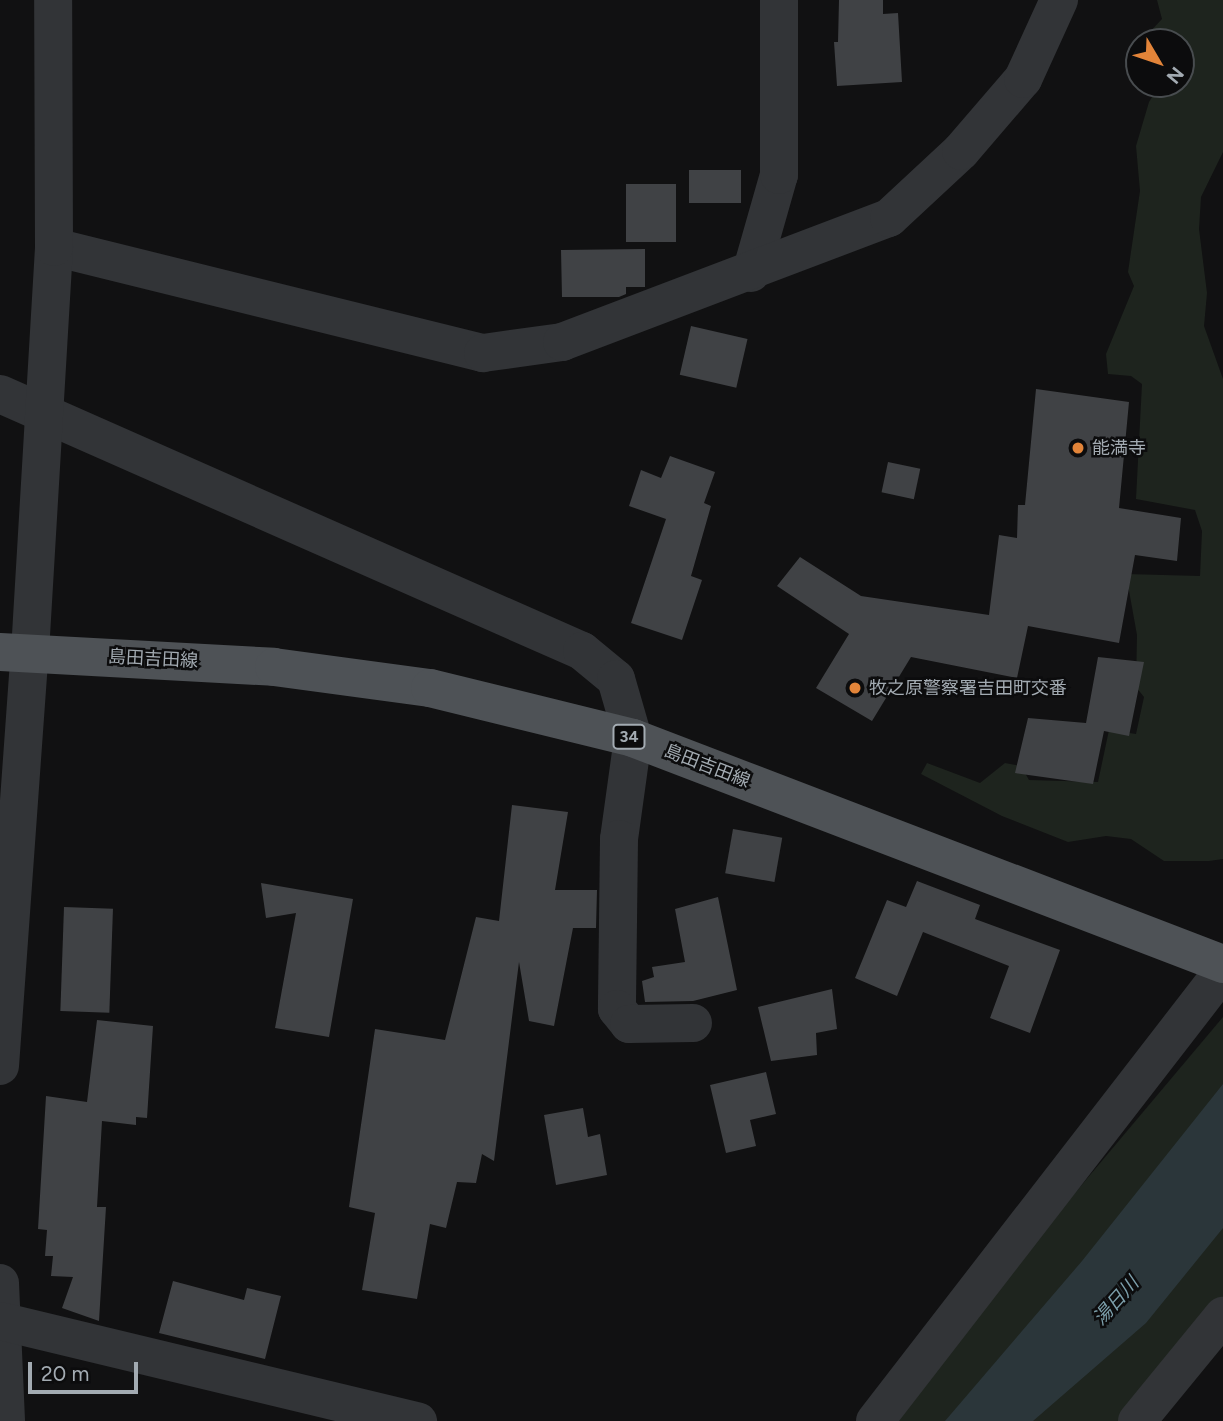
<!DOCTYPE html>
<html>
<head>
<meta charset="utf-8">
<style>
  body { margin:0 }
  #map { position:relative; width:1223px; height:1421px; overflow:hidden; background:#111112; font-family:Figtree,"Noto Sans JP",sans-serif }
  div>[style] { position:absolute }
  .green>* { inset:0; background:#1e241e }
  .water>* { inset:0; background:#2b363a }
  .building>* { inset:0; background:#404245; transform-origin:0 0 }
  .minor>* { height:38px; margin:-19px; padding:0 19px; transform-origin:19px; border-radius:19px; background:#323437 }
  .tertiary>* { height:38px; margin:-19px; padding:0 19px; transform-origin:19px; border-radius:19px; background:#323437 }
  .primary>* { height:38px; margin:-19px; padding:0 19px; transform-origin:19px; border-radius:19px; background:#4e5256 }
  .dots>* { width:19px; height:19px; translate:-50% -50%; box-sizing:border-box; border:4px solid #0c0c0d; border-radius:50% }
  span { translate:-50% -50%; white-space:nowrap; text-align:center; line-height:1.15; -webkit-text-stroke:5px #0c0c0d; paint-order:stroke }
  .shield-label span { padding:2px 5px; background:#0c0c0d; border:2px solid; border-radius:5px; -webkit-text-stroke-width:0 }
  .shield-label { font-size:16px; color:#a3abb2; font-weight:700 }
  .poi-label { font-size:18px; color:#a3abb2 }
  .left { translate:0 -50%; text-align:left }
  .street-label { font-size:18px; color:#a3abb2 }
  .water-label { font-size:19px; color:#7c9fab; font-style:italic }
  .north { position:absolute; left:1125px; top:28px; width:70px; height:70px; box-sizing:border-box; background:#0c0c0d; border:2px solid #484c4f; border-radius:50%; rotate:129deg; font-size:19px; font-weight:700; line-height:28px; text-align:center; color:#a3abb2 }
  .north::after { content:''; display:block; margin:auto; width:24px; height:32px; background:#e28439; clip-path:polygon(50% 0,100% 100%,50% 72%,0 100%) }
  .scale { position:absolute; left:28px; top:1362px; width:110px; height:32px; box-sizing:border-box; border:4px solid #a3abb2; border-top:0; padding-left:9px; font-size:21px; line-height:24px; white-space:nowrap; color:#a3abb2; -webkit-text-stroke:5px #0c0c0d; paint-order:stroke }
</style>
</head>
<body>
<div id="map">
  <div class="green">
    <i style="clip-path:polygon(1157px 0,1223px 0,1223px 152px,1201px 197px,1199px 229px,1207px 293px,1204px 326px,1223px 379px,1223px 859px,1209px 861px,1164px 861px,1131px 839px,1106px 836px,1068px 842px,1002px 816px,921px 774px,927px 763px,980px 783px,1005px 763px,1021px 766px,1029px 780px,1098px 782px,1109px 730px,1136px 734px,1144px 697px,1136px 687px,1137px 635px,1126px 574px,1200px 576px,1202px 531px,1195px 510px,1136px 499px,1142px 384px,1131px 376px,1108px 374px,1106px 354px,1134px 286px,1128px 272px,1140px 191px,1136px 146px,1149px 102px,1160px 84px,1181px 84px,1181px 42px,1149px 42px,1146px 36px,1162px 19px)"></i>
    <i style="clip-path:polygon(1223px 1017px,1223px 1307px,1133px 1421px,883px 1421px)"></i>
  </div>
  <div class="water">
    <i style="clip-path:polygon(1223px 1084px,1223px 1228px,1146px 1323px,1033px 1421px,945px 1421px,1082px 1261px)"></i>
  </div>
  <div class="building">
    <i style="clip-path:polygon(839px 0,883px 0,883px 14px,898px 13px,902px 82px,837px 86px,834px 42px,838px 42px)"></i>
    <i style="left:741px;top:170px;width:33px;height:52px;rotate:90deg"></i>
    <i style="left:626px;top:184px;width:50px;height:58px"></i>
    <i style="clip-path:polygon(645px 249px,645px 287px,626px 287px,626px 294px,619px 297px,562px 297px,561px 250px)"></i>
    <i style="left:691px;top:326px;width:58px;height:50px;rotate:13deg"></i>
    <i style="clip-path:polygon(1036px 389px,1129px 402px,1119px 508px,1181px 518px,1177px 561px,1135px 555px,1119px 643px,1028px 626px,1017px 678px,911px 657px,872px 721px,816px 688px,849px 634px,777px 586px,800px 557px,861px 596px,989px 615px,999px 535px,1017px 538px,1018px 505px,1025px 505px)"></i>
    <i style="clip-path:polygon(670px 456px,715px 472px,704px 503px,711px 506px,691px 576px,702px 580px,682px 640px,631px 623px,666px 519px,629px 506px,641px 470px,661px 478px)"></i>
    <i style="left:888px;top:462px;width:33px;height:31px;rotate:12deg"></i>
    <i style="clip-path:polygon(1098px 657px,1144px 662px,1129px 736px,1104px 731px,1093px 784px,1015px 773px,1028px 718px,1086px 723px)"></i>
    <i style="clip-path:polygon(512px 805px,568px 812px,555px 890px,597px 890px,596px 928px,573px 928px,554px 1026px,529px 1021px,519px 962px,494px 1161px,482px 1154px,476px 1183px,457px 1182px,446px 1228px,430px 1224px,417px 1299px,362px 1290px,375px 1213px,349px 1207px,375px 1029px,445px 1040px,476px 917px,499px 921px)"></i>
    <i style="left:733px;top:829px;width:50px;height:45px;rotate:10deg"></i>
    <i style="clip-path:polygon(917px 881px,980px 905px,975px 919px,1060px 950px,1030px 1033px,990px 1018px,1009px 966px,923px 932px,897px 996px,855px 978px,887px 900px,906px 907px)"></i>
    <i style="clip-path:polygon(261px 883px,353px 899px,329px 1037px,275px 1028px,296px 913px,266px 918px)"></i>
    <i style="clip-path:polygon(718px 897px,737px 990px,693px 1001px,645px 1002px,642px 981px,654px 977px,652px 967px,685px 962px,675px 909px)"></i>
    <i style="left:64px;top:907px;width:49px;height:104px;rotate:2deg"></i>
    <i style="clip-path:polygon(832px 989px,837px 1029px,816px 1033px,817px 1055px,771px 1061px,758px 1007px)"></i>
    <i style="clip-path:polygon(97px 1020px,153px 1026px,147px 1118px,136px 1117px,136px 1125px,102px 1121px,97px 1207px,106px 1207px,99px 1321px,62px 1308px,73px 1277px,51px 1276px,53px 1256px,45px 1256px,47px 1230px,38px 1229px,46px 1096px,87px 1102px)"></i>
    <i style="clip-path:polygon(766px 1072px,776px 1114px,750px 1120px,756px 1146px,726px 1153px,710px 1085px)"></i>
    <i style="clip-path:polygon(583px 1108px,588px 1137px,600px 1134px,607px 1175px,556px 1185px,544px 1115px)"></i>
    <i style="clip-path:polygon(173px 1281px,244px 1300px,247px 1288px,281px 1296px,265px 1359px,159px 1333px)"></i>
  </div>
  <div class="minor">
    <i style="left:751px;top:273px;width:102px;rotate:-74.1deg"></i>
    <i style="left:779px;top:175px;width:175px;rotate:-90deg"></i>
    <i style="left:0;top:394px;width:636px;rotate:23.83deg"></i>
    <i style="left:582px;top:651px;width:44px;rotate:39.5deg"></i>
    <i style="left:616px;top:679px;width:61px;rotate:73.9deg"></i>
    <i style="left:633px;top:738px;width:102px;rotate:97.9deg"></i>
    <i style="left:619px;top:839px;width:170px;rotate:90.7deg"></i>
    <i style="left:617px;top:1009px;width:19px;rotate:51deg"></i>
    <i style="left:629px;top:1024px;width:64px;rotate:-0.9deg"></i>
    <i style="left:0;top:1066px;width:415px;rotate:-85.9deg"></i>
    <i style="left:0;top:1283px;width:138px;rotate:87.5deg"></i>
    <i style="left:0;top:1321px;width:430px;rotate:13.5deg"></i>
    <i style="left:875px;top:1421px;width:569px;rotate:-52.28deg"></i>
    <i style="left:1137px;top:1421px;width:136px;rotate:-50.7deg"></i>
  </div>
  <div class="tertiary">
    <i style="left:54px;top:247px;width:442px;rotate:13.9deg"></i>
    <i style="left:483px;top:353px;width:80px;rotate:-7.9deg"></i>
    <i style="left:562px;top:342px;width:350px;rotate:-20.8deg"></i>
    <i style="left:889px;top:218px;width:98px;rotate:-42.9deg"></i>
    <i style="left:961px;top:151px;width:95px;rotate:-49.3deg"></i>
    <i style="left:1023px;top:79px;width:87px;rotate:-65.5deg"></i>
    <i style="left:30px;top:652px;width:406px;rotate:-86.6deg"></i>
    <i style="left:54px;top:247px;width:247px;rotate:-90.2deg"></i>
  </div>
  <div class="primary">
    <i style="left:0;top:652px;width:274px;rotate:3.1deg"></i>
    <i style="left:274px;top:667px;width:157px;rotate:7.7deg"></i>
    <i style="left:430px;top:688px;width:209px;rotate:13.8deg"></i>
    <i style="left:633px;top:738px;width:632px;rotate:20.96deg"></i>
  </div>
  <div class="dots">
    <i style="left:1078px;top:448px;background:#e28439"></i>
    <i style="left:855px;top:688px;background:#e28439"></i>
  </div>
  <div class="shield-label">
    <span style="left:629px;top:737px">34</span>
  </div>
  <div class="poi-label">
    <span class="left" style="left:1092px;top:448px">能満寺</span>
    <span class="left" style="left:869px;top:688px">牧之原警察署吉田町交番</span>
  </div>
  <div class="street-label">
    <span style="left:153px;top:659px;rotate:3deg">島田吉田線</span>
    <span style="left:707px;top:766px;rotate:21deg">島田吉田線</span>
  </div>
  <div class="water-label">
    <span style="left:1116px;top:1301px;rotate:-48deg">湯日川</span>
  </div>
  <div class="north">N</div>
  <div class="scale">20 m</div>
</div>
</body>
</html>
